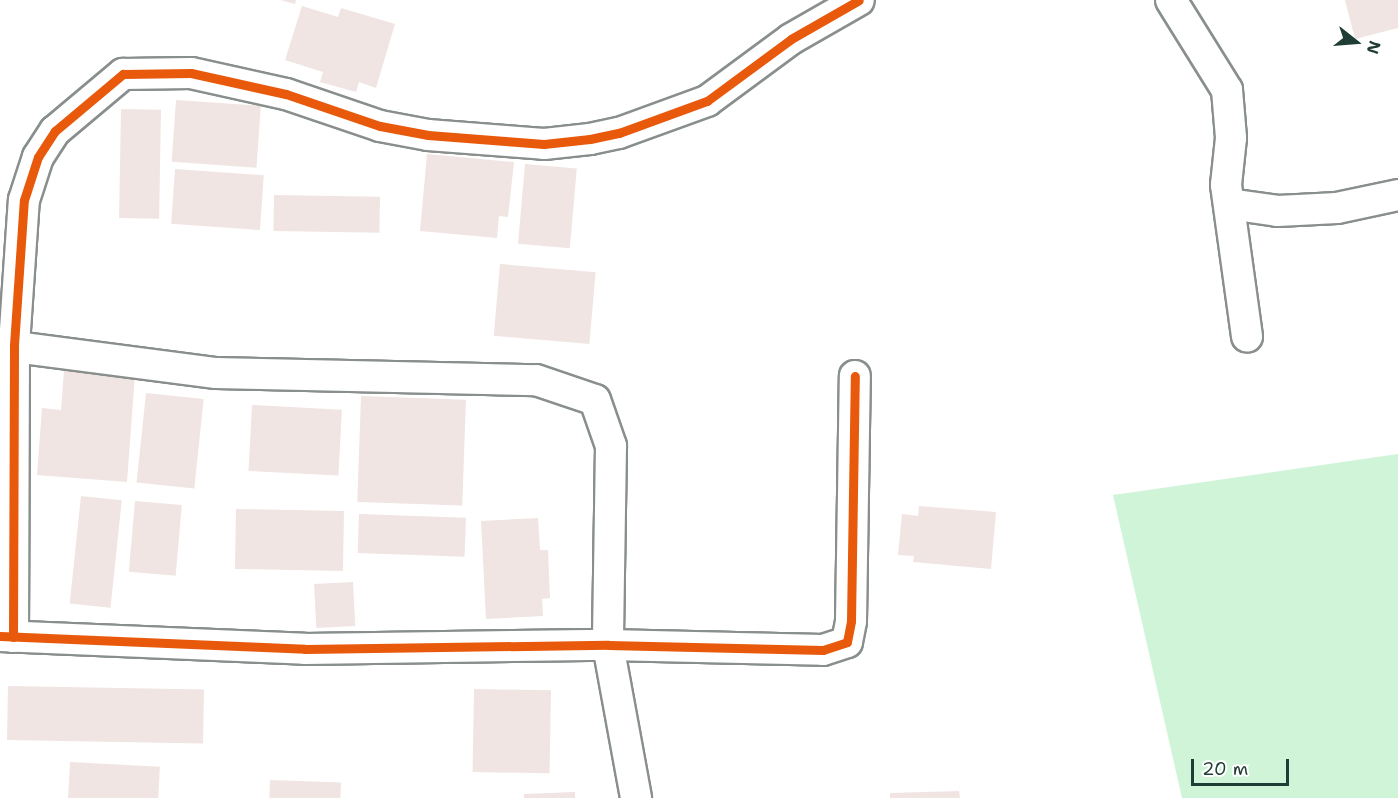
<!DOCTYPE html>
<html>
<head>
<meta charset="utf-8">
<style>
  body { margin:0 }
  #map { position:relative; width:1398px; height:798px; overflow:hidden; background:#fff; font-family:"Shantell Sans",sans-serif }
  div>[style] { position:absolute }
  .green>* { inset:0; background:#cff4d7 }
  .building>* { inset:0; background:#f0e5e2; transform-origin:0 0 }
  .roads { filter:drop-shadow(2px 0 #898f8d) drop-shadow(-2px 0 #898f8d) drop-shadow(0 2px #898f8d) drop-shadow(0 -2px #898f8d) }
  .street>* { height:30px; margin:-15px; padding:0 15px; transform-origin:15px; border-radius:15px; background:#fff }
  .cycleway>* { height:9px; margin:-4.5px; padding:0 4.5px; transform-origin:4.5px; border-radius:4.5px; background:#e8590c }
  span { translate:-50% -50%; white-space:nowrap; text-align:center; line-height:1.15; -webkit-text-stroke:6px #fff; paint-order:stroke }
  .north { position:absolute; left:1326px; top:12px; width:60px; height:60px; -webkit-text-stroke:4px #fff; paint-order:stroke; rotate:107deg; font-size:16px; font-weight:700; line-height:24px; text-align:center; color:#1f3d34 }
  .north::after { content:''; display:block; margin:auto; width:21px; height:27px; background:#1f3d34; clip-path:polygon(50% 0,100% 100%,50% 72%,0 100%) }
  .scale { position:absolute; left:1191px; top:759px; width:98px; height:27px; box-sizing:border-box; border:3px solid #1f3d34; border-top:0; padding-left:8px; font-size:18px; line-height:21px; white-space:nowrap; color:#1f3d34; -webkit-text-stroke:4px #fff; paint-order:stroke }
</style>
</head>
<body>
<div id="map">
  <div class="green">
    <i style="clip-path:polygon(1398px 454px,1398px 798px,1182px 798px,1113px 495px)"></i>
  </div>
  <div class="building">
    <i style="clip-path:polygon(280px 0,296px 0,295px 4px)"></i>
    <i style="clip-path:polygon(1345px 0,1398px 0,1398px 28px,1355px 39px)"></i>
    <i style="clip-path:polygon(302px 6px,338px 17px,341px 8px,395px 24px,376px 88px,359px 82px,356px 92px,320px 82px,323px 72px,285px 60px)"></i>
    <i style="left:176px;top:100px;width:85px;height:62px;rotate:4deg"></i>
    <i style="left:121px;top:109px;width:40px;height:109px;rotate:1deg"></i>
    <i style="clip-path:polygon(427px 154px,514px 162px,508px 217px,499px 216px,497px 238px,420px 231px)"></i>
    <i style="left:525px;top:164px;width:52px;height:80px;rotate:5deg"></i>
    <i style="left:175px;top:169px;width:89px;height:55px;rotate:4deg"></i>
    <i style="left:274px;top:195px;width:106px;height:36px;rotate:1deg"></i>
    <i style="left:500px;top:264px;width:96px;height:72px;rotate:5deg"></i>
    <i style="clip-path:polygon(64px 370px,135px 374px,127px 482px,37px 475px,42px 408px,61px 410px)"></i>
    <i style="left:146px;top:393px;width:58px;height:90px;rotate:6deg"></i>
    <i style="left:361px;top:396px;width:105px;height:106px;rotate:2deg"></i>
    <i style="left:252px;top:405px;width:90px;height:66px;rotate:3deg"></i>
    <i style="left:81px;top:496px;width:41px;height:108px;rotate:6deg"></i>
    <i style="left:135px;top:501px;width:47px;height:71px;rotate:5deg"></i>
    <i style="clip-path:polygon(919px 506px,996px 512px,991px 569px,913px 562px,914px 556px,898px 555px,902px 514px,918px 516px)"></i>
    <i style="left:236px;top:509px;width:108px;height:60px;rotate:1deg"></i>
    <i style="left:359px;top:514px;width:107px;height:39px;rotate:2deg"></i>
    <i style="clip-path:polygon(538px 518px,540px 550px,548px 550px,550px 598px,542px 599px,543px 616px,486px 619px,481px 521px)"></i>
    <i style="left:353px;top:582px;width:44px;height:39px;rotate:87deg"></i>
    <i style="left:8px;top:686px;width:196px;height:54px;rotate:1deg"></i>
    <i style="left:474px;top:689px;width:77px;height:83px;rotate:1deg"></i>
    <i style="left:70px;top:762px;width:90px;height:36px;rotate:3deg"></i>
    <i style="left:270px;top:780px;width:71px;height:18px;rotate:2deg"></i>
    <i style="clip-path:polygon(959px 791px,960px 798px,890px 798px,890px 793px)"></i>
    <i style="clip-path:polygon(575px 792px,575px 798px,524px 798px,524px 794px)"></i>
  </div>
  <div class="roads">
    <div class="street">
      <i style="left:1171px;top:0;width:106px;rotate:58.1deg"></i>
      <i style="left:1227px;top:90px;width:48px;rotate:85.2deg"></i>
      <i style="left:1231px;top:138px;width:47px;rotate:96.1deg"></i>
      <i style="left:1226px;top:185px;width:153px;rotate:82.1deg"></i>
      <i style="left:1229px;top:204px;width:49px;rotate:8.1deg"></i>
      <i style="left:1278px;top:211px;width:59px;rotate:-2.9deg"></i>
      <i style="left:1337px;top:208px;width:62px;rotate:-12deg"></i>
      <i style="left:0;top:345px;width:218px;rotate:7.4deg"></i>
      <i style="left:216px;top:373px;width:320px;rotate:1.3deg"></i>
      <i style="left:536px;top:380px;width:62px;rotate:18.7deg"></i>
      <i style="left:595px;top:400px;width:49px;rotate:70.8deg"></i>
      <i style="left:611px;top:446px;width:199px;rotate:90.9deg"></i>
      <i style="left:608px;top:645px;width:156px;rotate:79.6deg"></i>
      <i style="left:0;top:636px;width:305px;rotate:2.4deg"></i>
      <i style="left:305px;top:649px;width:303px;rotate:-0.8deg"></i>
      <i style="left:608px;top:645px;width:215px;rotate:1.3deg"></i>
      <i style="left:823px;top:650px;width:25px;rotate:-18deg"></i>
      <i style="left:847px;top:642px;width:21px;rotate:-79deg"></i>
      <i style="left:851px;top:621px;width:245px;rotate:-89.1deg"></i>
      <i style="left:13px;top:637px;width:292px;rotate:-89.8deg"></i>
      <i style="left:14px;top:345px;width:145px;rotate:-86.1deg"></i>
      <i style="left:24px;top:200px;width:45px;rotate:-72deg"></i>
      <i style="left:38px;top:157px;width:31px;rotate:-57deg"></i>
      <i style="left:55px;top:131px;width:89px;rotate:-40deg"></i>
      <i style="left:123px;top:74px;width:68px;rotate:-0.8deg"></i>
      <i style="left:191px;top:73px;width:97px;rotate:12.5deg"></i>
      <i style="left:286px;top:94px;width:99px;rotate:18.8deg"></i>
      <i style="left:380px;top:126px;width:49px;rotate:10.6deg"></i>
      <i style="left:428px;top:135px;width:116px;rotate:4.4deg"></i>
      <i style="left:544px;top:144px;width:46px;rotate:-6.2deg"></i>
      <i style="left:590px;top:139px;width:30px;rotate:-12deg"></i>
      <i style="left:619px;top:133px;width:94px;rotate:-20deg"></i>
      <i style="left:707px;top:101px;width:104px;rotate:-36.4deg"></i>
      <i style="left:791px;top:39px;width:78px;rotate:-29.8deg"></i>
    </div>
  </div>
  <div class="cycleway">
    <i style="left:0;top:636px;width:305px;rotate:2.4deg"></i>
    <i style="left:305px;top:649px;width:303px;rotate:-0.8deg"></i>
    <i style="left:608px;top:645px;width:215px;rotate:1.3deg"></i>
    <i style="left:823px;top:650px;width:25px;rotate:-18deg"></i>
    <i style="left:847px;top:642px;width:21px;rotate:-79deg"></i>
    <i style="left:851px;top:621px;width:245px;rotate:-89.1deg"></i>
    <i style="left:13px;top:637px;width:292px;rotate:-89.8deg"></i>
    <i style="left:14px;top:345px;width:145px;rotate:-86.1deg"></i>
    <i style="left:24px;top:200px;width:45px;rotate:-72deg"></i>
    <i style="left:38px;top:157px;width:31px;rotate:-57deg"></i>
    <i style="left:55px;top:131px;width:89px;rotate:-40deg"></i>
    <i style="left:123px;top:74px;width:68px;rotate:-0.8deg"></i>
    <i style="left:191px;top:73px;width:97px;rotate:12.5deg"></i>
    <i style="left:286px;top:94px;width:99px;rotate:18.8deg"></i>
    <i style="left:380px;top:126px;width:49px;rotate:10.6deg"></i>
    <i style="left:428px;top:135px;width:116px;rotate:4.4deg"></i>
    <i style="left:544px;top:144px;width:46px;rotate:-6.2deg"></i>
    <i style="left:590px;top:139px;width:30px;rotate:-12deg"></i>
    <i style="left:619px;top:133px;width:94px;rotate:-20deg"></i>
    <i style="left:707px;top:101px;width:104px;rotate:-36.4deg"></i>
    <i style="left:791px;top:39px;width:78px;rotate:-29.8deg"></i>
  </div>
  <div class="north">N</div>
  <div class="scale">20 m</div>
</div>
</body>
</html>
